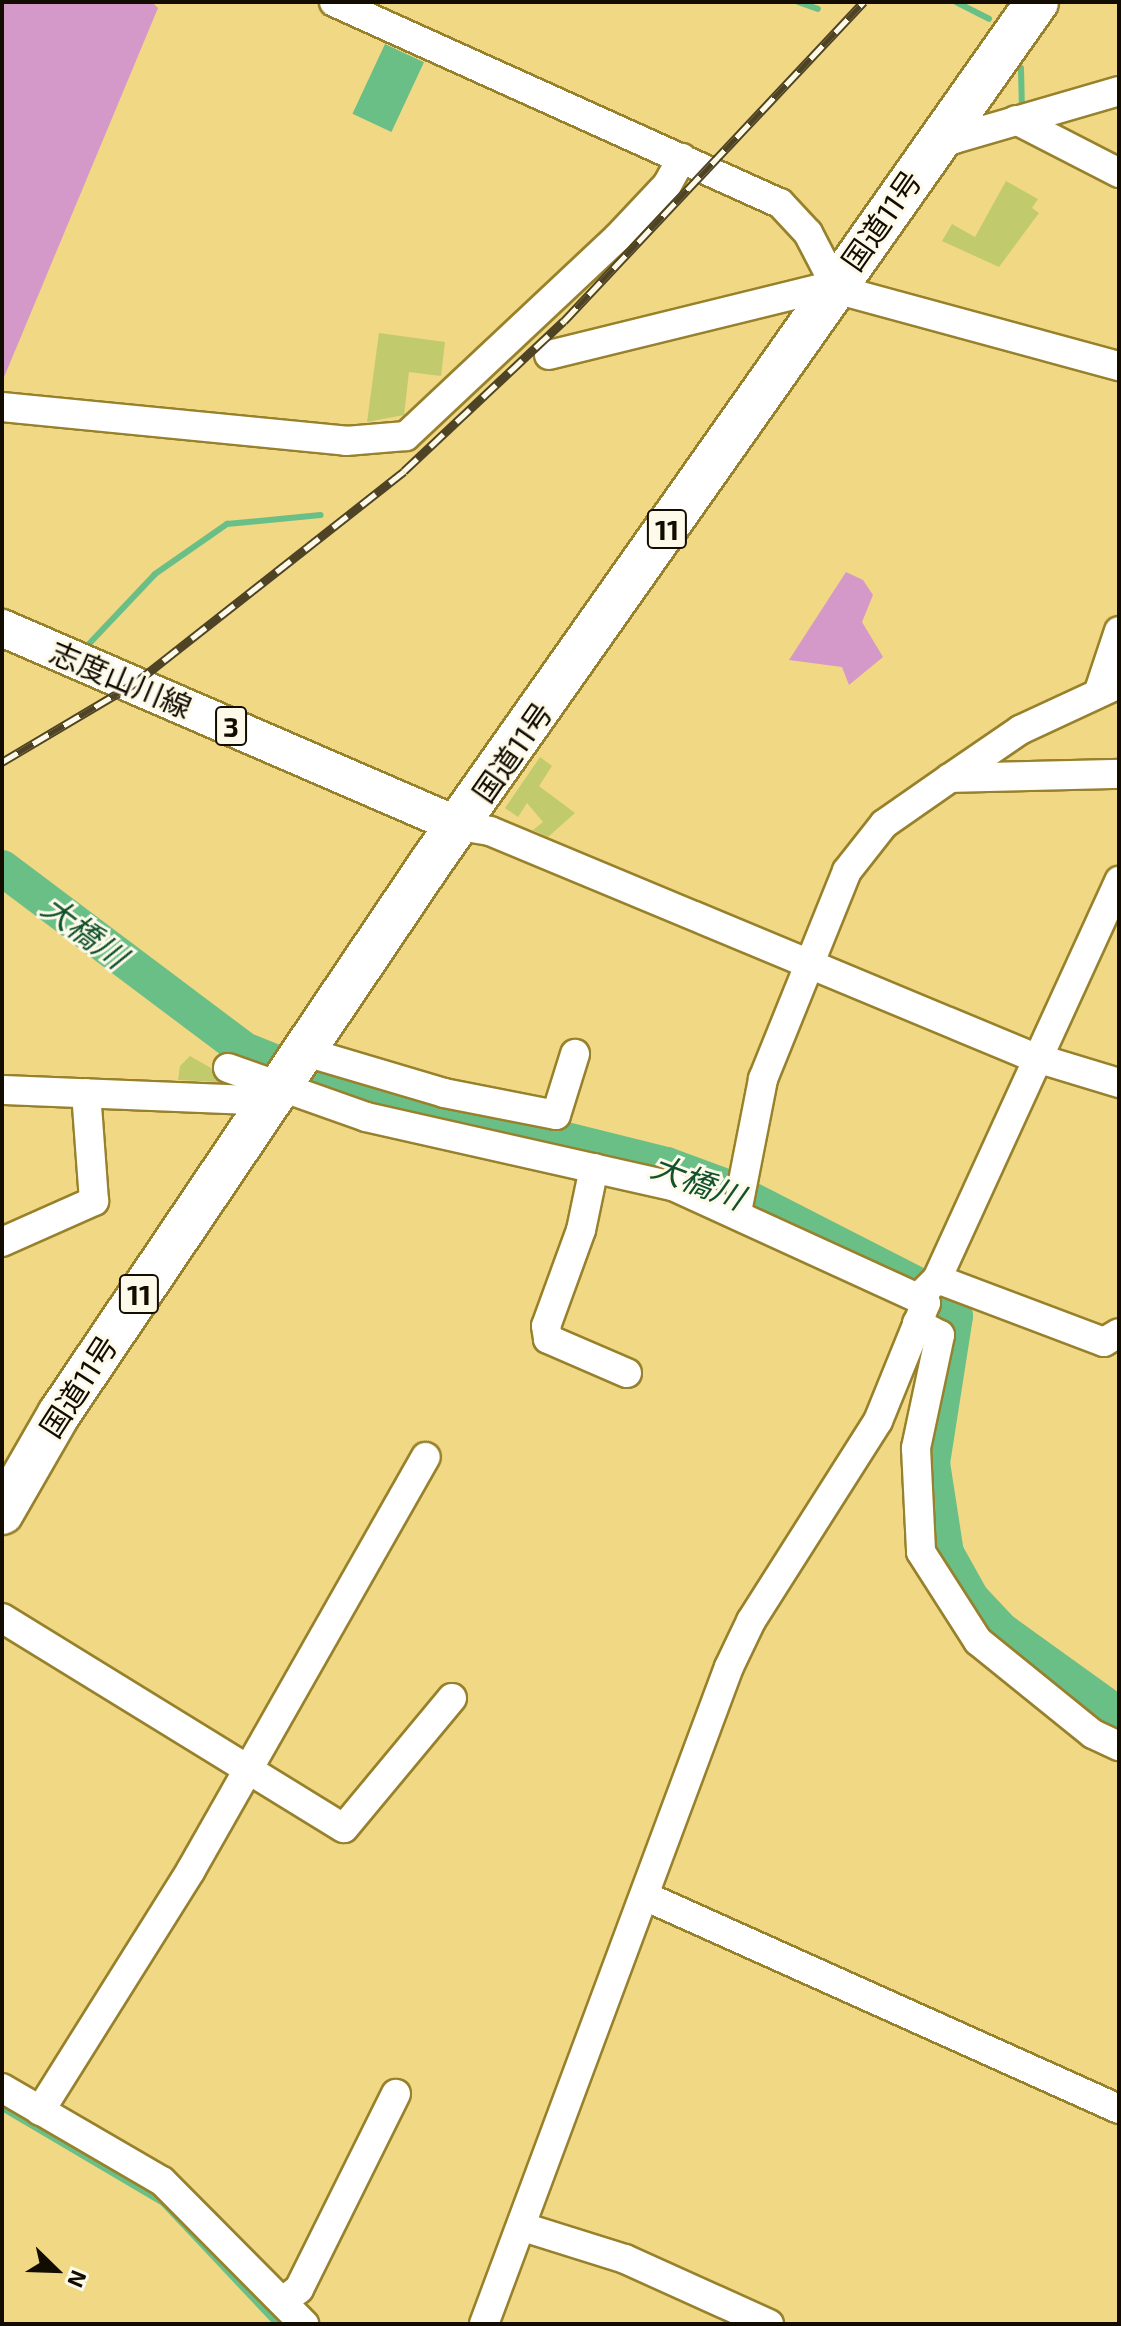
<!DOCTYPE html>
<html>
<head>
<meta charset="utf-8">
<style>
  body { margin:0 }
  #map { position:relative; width:1121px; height:2326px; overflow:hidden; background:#f0d885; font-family:"Exo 2","Noto Sans JP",sans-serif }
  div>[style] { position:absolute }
  .green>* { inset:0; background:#d499c9 }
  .water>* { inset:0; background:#6abf87; transform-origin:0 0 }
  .stream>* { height:6px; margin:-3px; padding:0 3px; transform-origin:3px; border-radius:3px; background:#6abf87 }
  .river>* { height:36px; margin:-18px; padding:0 18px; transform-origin:18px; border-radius:18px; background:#6abf87 }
  .building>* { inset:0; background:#c1cb6e }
  .roads { filter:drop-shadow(2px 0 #98812c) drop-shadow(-2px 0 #98812c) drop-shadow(0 2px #98812c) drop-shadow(0 -2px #98812c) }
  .minor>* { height:28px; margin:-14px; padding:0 14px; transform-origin:14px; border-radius:14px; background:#fff }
  .major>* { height:36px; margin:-18px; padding:0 18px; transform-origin:18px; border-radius:18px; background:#fff }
  .highway>* { height:42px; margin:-21px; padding:0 21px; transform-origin:21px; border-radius:21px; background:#fff }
  .rail>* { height:9px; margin-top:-4.5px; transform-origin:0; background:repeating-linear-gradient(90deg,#fefaea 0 18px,#4e4324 0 36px); box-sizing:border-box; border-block:2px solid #4e4324 }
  span { translate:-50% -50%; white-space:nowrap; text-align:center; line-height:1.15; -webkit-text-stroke:6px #fefaea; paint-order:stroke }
  .shield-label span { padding:2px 6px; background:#fefaea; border:2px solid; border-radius:6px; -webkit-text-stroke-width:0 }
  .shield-label { font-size:28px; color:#130c00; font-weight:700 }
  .street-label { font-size:30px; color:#130c00 }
  .water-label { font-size:32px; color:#11522d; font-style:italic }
  .frame { position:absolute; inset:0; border:4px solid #130c00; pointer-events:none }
  .north { position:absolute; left:16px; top:2230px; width:80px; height:80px; -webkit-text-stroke:6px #fefaea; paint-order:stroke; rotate:113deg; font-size:22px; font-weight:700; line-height:32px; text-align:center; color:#130c00 }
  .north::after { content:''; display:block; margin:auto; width:28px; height:36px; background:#130c00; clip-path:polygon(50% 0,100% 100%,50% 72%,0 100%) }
</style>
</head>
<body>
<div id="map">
  <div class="green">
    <i style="clip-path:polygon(2px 2px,152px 2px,158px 8px,2px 382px)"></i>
    <i style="clip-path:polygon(846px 572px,863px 580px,873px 595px,862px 622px,883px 657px,849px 685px,842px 667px,789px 660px)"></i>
  </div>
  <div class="water">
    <i style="left:385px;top:44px;width:43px;height:77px;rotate:25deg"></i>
  </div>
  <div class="stream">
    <i style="left:798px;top:2px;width:21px;rotate:19deg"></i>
    <i style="left:956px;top:2px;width:37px;rotate:27deg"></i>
    <i style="left:1021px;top:68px;width:44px;rotate:88.7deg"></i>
    <i style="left:87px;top:646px;width:99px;rotate:-46.6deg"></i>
    <i style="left:155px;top:574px;width:88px;rotate:-34.8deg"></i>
    <i style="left:227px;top:524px;width:94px;rotate:-5.5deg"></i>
    <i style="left:2px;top:2108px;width:187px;rotate:30.5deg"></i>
    <i style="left:163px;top:2203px;width:166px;rotate:46.7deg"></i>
    <i style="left:177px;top:2178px;width:60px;rotate:44.3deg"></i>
  </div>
  <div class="river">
    <i style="left:2px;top:868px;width:303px;rotate:36.9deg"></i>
    <i style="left:244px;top:1050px;width:70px;rotate:21.8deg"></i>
    <i style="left:309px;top:1076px;width:369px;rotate:14deg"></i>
    <i style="left:667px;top:1165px;width:63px;rotate:20.4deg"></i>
    <i style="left:726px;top:1187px;width:250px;rotate:27.1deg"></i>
    <i style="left:949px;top:1301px;width:16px;rotate:68deg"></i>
    <i style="left:955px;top:1316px;width:149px;rotate:98.9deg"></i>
    <i style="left:932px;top:1463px;width:91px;rotate:81.2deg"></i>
    <i style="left:946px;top:1553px;width:51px;rotate:60.9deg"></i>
    <i style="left:971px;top:1598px;width:44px;rotate:46.8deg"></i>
    <i style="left:1001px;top:1630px;width:145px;rotate:35.8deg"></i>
  </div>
  <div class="building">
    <i style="clip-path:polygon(1006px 181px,1038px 199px,1032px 208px,1039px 213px,999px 267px,942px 241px,952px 224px,975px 237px)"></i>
    <i style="clip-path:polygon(379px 333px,445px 342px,441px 376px,409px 372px,404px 415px,367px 422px)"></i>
    <i style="clip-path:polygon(540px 757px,552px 766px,539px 786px,575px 813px,548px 837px,533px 830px,543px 822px,527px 803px,518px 817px,505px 808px)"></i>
    <i style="clip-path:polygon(190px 1056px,211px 1068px,219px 1082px,178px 1080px,180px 1066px)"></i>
  </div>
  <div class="roads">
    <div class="minor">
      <i style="left:334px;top:2px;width:489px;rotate:24.3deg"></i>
      <i style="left:780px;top:203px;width:41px;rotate:47deg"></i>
      <i style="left:808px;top:233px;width:59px;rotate:62.6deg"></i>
      <i style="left:835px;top:285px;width:17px;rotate:28deg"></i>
      <i style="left:850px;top:293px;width:279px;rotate:15.2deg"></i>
      <i style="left:1016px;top:120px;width:116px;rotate:27.2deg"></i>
      <i style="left:938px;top:138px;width:16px;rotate:4deg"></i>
      <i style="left:954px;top:139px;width:172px;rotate:-16.2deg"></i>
      <i style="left:549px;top:355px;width:294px;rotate:-13.8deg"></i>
      <i style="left:2px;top:407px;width:346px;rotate:5.6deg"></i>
      <i style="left:346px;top:441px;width:60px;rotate:-4.8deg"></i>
      <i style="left:406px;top:436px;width:289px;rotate:-43.2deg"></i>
      <i style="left:617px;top:238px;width:73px;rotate:-46.7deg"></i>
      <i style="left:667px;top:185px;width:31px;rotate:-61deg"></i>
      <i style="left:1099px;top:691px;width:63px;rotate:-71.6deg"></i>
      <i style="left:950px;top:778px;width:85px;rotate:-34.4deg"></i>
      <i style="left:1020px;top:730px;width:109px;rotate:-24.9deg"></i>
      <i style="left:459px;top:826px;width:31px;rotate:9deg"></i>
      <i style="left:490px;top:831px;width:588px;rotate:22.6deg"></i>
      <i style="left:1033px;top:1057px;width:90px;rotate:16.8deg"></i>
      <i style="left:306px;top:1052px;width:144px;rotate:16.5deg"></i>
      <i style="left:444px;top:1093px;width:114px;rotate:11.1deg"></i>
      <i style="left:556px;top:1115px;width:64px;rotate:-72.7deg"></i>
      <i style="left:228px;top:1068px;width:146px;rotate:19.5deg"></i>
      <i style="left:366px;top:1117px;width:315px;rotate:12.7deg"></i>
      <i style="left:673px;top:1186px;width:269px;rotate:24.6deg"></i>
      <i style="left:2px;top:1090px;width:272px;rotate:2.3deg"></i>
      <i style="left:594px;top:1168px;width:63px;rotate:101.8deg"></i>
      <i style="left:581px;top:1230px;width:102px;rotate:110deg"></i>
      <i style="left:546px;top:1326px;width:13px;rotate:81deg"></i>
      <i style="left:548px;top:1339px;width:86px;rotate:23.3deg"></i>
      <i style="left:737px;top:1212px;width:136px;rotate:-78.9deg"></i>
      <i style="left:763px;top:1079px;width:224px;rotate:-68deg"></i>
      <i style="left:847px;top:871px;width:60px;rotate:-51.8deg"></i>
      <i style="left:884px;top:824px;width:80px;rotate:-34.9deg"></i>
      <i style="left:950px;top:778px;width:169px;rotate:-1.4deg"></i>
      <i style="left:2px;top:1242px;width:101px;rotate:-24deg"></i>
      <i style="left:94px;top:1201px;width:108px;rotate:-94.2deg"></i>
      <i style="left:937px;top:1279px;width:178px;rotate:20.7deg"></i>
      <i style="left:1104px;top:1342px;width:17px;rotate:-31deg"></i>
      <i style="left:917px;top:1323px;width:26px;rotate:28deg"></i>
      <i style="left:940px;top:1335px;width:116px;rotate:102deg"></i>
      <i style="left:916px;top:1448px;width:104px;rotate:87.2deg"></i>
      <i style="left:921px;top:1552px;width:106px;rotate:57.4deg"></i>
      <i style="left:978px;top:1641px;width:148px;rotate:39deg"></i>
      <i style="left:1093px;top:1734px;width:29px;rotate:25deg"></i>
      <i style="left:2px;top:1618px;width:401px;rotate:31.6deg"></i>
      <i style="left:344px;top:1828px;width:169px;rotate:-50.3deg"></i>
      <i style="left:647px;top:1897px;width:517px;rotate:24.19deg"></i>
      <i style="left:2px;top:2088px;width:185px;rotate:30.2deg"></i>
      <i style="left:162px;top:2181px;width:202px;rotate:45.2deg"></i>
      <i style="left:40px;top:2111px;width:284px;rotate:-57.9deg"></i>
      <i style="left:191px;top:1870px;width:475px;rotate:-60.4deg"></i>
      <i style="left:523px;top:2227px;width:107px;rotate:17.4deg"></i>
      <i style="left:625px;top:2259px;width:158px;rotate:24.3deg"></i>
      <i style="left:283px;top:2301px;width:20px;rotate:-37deg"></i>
      <i style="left:299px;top:2289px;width:218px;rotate:-63.6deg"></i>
      <i style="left:484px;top:2324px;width:701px;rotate:-69.55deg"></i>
      <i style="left:729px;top:1667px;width:51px;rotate:-64.4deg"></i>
      <i style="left:751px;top:1621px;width:237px;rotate:-57.6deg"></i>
      <i style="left:878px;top:1421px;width:127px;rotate:-67.9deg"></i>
      <i style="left:926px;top:1303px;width:9px;rotate:-148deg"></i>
      <i style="left:918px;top:1298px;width:27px;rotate:-45deg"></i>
      <i style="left:937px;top:1279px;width:438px;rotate:-65.4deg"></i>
    </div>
    <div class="major">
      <i style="left:2px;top:628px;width:498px;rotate:23.4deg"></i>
    </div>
    <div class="highway">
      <i style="left:2px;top:1513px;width:114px;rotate:-60.1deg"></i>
      <i style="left:59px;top:1414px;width:666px;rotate:-56.02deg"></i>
      <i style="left:431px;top:862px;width:1052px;rotate:-54.83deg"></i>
    </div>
  </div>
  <div class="rail">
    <i style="left:2px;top:762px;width:155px;rotate:-30.7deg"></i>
    <i style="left:135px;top:683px;width:342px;rotate:-38.2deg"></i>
    <i style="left:404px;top:471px;width:219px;rotate:-43.2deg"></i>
    <i style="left:564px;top:321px;width:438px;rotate:-46.8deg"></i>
  </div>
  <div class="shield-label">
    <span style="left:667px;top:529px">11</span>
    <span style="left:231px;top:726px">3</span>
    <span style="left:139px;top:1294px">11</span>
  </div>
  <div class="street-label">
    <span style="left:881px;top:220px;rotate:-55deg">国道11号</span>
    <span style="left:121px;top:679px;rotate:23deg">志度山川線</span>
    <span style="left:512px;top:752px;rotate:-55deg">国道11号</span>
    <span style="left:78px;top:1386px;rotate:-57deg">国道11号</span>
  </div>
  <div class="water-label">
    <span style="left:85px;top:931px;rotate:37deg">大橋川</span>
    <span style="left:698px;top:1181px;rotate:21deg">大橋川</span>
  </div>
  <div class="frame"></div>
  <div class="north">N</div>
</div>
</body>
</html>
